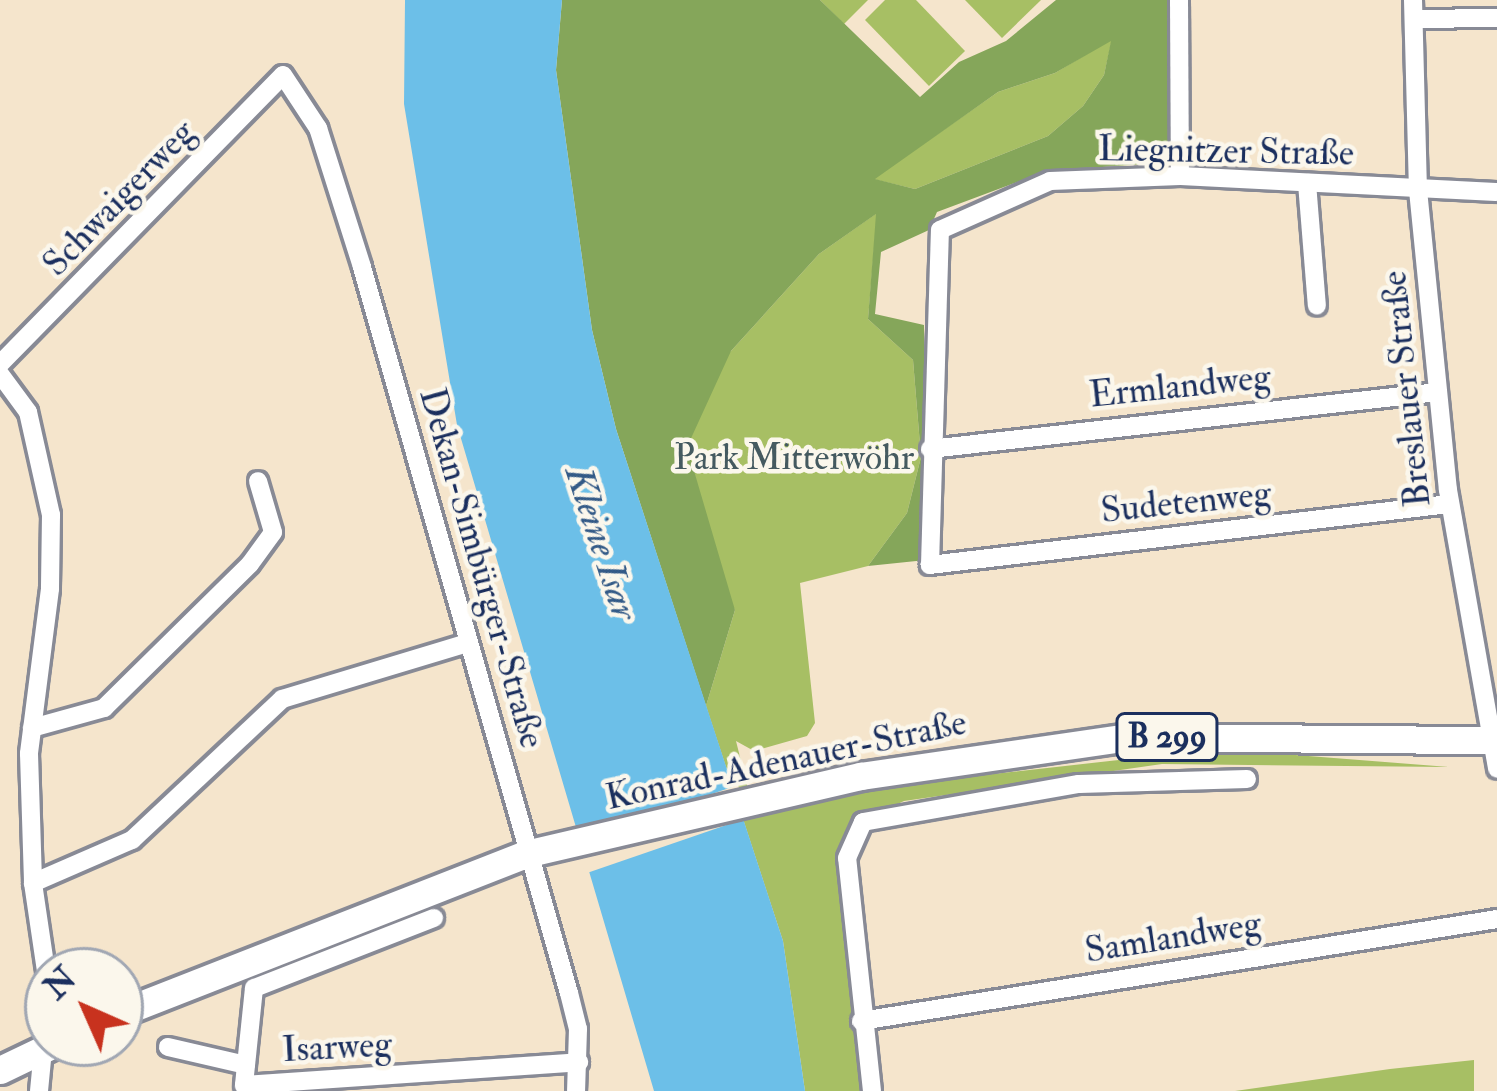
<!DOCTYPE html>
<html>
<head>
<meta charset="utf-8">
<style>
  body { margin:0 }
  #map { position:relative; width:1497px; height:1091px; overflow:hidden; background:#f5e5cc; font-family:"IM FELL Double Pica",serif }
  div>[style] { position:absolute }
  .green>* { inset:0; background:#a7bf64 }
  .forest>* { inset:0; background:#85a65a }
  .water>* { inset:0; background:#6cbfe8 }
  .pier>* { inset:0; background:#f5e5cc; transform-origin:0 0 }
  .roads { filter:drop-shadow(3px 0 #888a95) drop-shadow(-3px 0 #888a95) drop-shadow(0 3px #888a95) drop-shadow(0 -3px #888a95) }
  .minor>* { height:18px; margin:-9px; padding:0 9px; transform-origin:9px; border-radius:9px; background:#fff }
  .primary>* { height:27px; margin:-13.5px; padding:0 13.5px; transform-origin:13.5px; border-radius:13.5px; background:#fff }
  span { translate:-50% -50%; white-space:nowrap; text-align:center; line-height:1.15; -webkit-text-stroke:9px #fbf7ec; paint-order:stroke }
  .shield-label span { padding:3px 9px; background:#fbf7ec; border:3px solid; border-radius:9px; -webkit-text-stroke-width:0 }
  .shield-label { font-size:33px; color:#1b2f5e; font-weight:700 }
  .street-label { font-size:36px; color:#1b2f5e }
  .park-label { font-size:36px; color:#455a60 }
  .water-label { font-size:39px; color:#335a87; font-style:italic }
  .north { position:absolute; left:24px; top:947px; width:120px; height:120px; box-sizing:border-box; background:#fbf7ec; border:3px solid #a1a7b3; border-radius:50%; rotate:315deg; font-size:33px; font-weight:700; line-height:48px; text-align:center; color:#1b2f5e }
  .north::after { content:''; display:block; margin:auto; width:42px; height:54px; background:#c8321e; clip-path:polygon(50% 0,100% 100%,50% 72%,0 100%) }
</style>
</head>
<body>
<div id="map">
  <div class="green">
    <i style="clip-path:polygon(820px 0,868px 0,844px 24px)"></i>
    <i style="clip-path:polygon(885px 0,916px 0,965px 51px,929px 86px,865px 20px)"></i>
    <i style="clip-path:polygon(965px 0,1041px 0,1002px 38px)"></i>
    <i style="clip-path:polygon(1112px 39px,1104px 75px,1083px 106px,1048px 136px,915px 189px,873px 179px,998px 92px,1055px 73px)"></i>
    <i style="clip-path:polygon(877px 213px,868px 319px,913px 360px,921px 457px,907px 513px,868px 566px,800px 583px,815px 723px,807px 736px,754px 751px,736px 741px,753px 809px,794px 796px,1218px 749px,1449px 767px,1162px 764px,904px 801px,878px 813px,851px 839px,870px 1091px,805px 1091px,783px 941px,706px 706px,735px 610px,624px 419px,731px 351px,819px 254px)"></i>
    <i style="clip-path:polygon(1474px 1060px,1474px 1091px,1235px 1091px,1390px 1069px)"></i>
  </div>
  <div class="forest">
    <i style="clip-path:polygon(evenodd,562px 0,820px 0,920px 97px,959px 62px,1006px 41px,1056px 0,1181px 0,1172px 162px,1047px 171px,937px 212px,929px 230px,881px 252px,875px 314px,924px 325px,926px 560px,868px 566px,907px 513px,921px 457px,913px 360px,868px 319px,876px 214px,819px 254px,731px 351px,687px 447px,735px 610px,706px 706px,616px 429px,592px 330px,556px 70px,562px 0,1111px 41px,1104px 75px,1083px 106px,1048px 136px,915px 189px,875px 179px,998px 92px,1055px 73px,1111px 41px)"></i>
  </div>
  <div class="water">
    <i style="clip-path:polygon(405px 0,562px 0,556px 70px,592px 330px,616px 429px,783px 941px,805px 1091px,654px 1091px,457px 425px,404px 104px)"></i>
  </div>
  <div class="pier">
    <i style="left:738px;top:785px;width:34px;height:173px;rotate:71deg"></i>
  </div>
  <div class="roads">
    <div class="minor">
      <i style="left:1179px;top:0;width:176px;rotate:89.7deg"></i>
      <i style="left:1413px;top:0;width:190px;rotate:88.5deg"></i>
      <i style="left:1418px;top:190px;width:301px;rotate:84.3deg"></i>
      <i style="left:1448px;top:490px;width:283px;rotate:80deg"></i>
      <i style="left:1414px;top:19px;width:83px;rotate:-0.7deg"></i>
      <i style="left:1307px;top:183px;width:123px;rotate:85.4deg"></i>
      <i style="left:0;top:364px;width:404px;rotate:-45.6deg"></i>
      <i style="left:283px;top:75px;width:64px;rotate:56.6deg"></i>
      <i style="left:318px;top:128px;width:146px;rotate:72.4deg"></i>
      <i style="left:362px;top:267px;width:755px;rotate:74.09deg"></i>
      <i style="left:569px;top:993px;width:37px;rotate:76deg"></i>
      <i style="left:578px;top:1029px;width:62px;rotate:91.8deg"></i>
      <i style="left:0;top:374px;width:47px;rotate:53.6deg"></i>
      <i style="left:28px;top:412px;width:106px;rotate:77.4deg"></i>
      <i style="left:51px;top:515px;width:74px;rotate:90.8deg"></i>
      <i style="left:50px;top:589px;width:166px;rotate:97.3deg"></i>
      <i style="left:29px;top:754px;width:129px;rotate:88.2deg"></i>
      <i style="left:33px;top:883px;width:103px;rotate:81.6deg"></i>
      <i style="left:930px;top:449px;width:511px;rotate:-6.4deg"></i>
      <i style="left:1449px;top:504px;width:523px;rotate:173.3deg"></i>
      <i style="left:930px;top:565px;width:335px;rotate:-88.3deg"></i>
      <i style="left:940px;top:230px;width:120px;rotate:-24deg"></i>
      <i style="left:1050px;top:181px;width:130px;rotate:-2.2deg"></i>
      <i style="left:1180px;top:176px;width:317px;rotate:2.9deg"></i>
      <i style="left:32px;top:728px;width:75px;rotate:-15.5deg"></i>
      <i style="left:104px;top:708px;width:205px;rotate:-44.6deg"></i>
      <i style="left:250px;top:564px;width:39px;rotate:-54deg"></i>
      <i style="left:273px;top:532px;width:53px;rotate:-106.4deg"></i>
      <i style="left:33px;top:883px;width:108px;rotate:-23.5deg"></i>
      <i style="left:132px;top:840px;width:206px;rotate:-43.2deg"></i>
      <i style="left:282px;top:699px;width:193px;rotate:-16.8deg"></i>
      <i style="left:434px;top:918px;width:193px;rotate:158.7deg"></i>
      <i style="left:254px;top:988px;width:98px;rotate:95.9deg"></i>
      <i style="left:244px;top:1085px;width:336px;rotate:-3.9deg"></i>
      <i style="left:861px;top:1021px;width:644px;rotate:-9.11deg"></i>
      <i style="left:168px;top:1047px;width:80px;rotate:13deg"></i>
      <i style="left:39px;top:1091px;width:93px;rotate:-84.5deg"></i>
      <i style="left:872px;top:1091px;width:234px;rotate:-96.1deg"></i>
      <i style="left:847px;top:858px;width:39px;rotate:-66deg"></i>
      <i style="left:863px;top:822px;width:219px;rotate:-10deg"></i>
      <i style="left:1079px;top:784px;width:168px;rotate:-1.7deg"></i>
    </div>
    <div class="primary">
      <i style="left:120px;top:1013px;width:435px;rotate:-21.4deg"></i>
      <i style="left:525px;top:854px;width:345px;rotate:-13.1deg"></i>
      <i style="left:861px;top:776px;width:270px;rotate:-8.3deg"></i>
      <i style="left:1128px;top:737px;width:369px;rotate:0.5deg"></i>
      <i style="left:0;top:1070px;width:62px;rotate:-25.7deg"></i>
    </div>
  </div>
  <div class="shield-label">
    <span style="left:1167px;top:737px">B 299</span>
  </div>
  <div class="street-label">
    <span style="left:1226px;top:151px;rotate:1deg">Liegnitzer Straße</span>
    <span style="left:119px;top:198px;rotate:-46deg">Schwaigerweg</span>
    <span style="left:1180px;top:386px;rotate:-6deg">Ermlandweg</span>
    <span style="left:1406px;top:389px;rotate:-96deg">Breslauer Straße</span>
    <span style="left:1186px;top:502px;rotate:-6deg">Sudetenweg</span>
    <span style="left:482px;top:568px;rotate:74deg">Dekan-Simbürger-Straße</span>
    <span style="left:786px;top:760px;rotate:-12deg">Konrad-Adenauer-Straße</span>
    <span style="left:1173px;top:937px;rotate:-9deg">Samlandweg</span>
    <span style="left:337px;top:1047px;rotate:-3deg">Isarweg</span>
  </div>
  <div class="park-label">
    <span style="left:794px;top:458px">Park Mitterwöhr</span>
  </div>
  <div class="water-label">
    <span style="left:601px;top:543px;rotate:72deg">Kleine Isar</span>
  </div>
  <div class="north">N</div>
</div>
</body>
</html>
